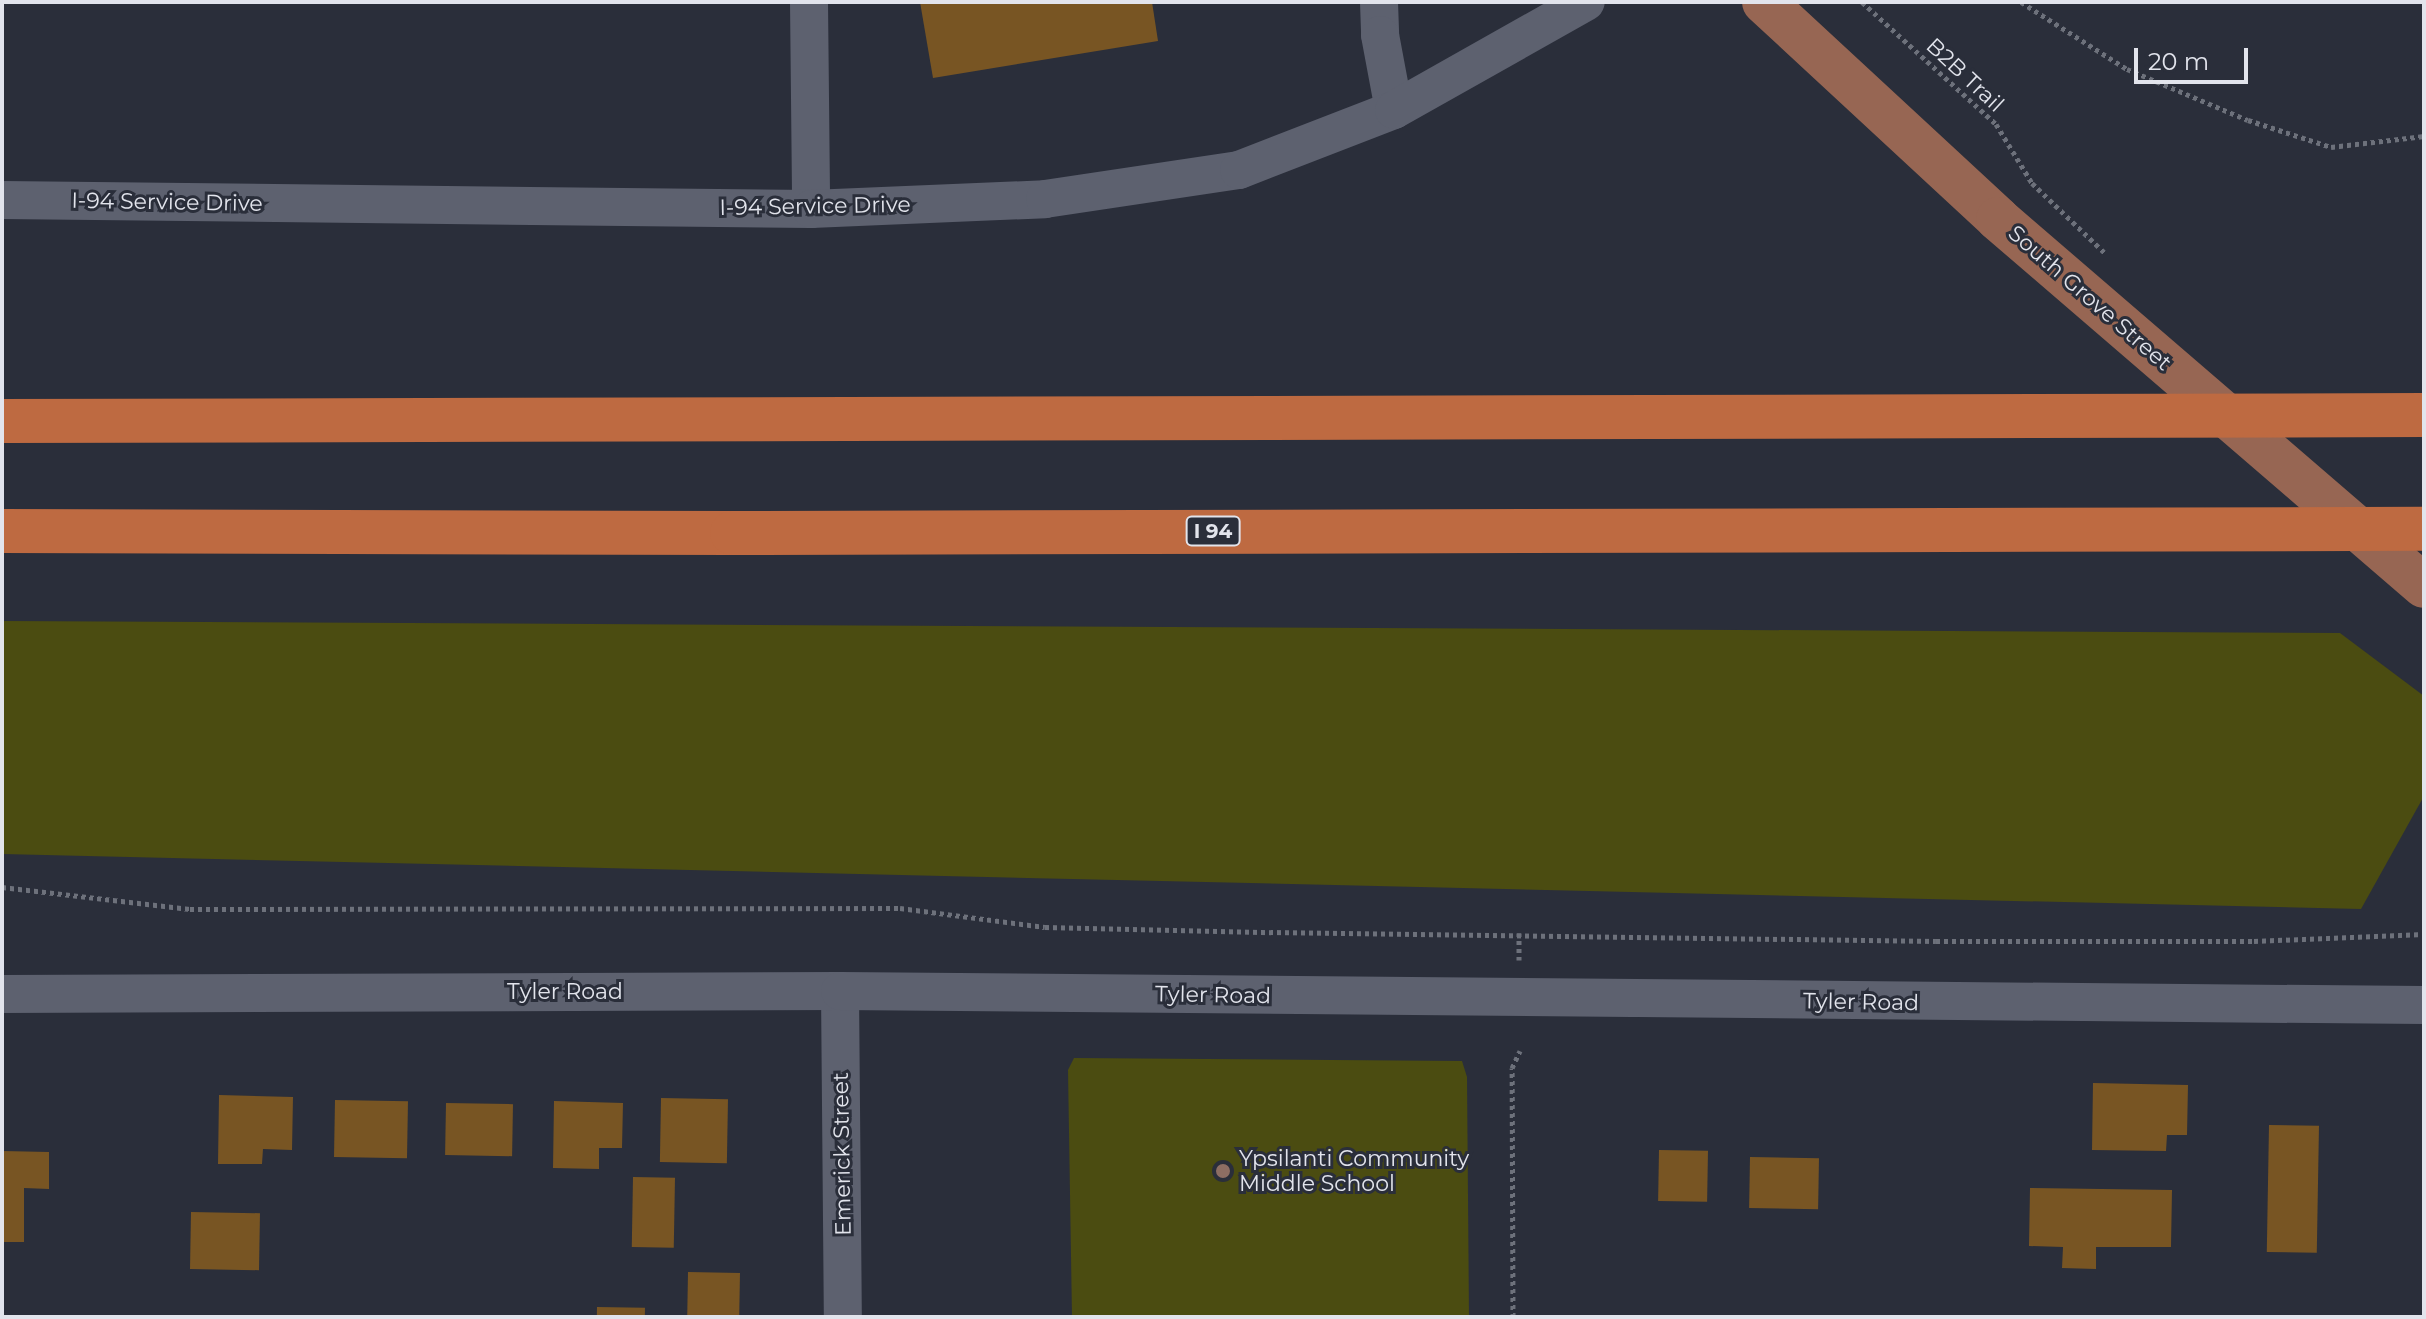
<!DOCTYPE html>
<html>
<head>
<meta charset="utf-8">
<style>
  body { margin:0 }
  #map { position:relative; width:2426px; height:1319px; overflow:hidden; background:#2a2e3a; font-family:Montserrat,sans-serif }
  div>[style] { position:absolute }
  .green>* { inset:0; background:#4b4c11 }
  .building>* { inset:0; background:#785523; transform-origin:0 0 }
  .path>* { height:5px; margin-top:-2.5px; transform-origin:0; background:repeating-linear-gradient(90deg,#6d717b 0 4px,transparent 0 8px) }
  .minor>* { height:38px; margin:-19px; padding:0 19px; transform-origin:19px; border-radius:19px; background:#5d616f }
  .major>* { height:44px; margin:-22px; padding:0 22px; transform-origin:22px; border-radius:22px; background:#976653 }
  .highway>* { height:44px; margin:-22px; padding:0 22px; transform-origin:22px; border-radius:22px; background:#be6a41 }
  .dots>* { width:22px; height:22px; translate:-50% -50%; box-sizing:border-box; border:4px solid #2a2e3a; border-radius:50% }
  span { translate:-50% -50%; white-space:nowrap; text-align:center; line-height:1.15; -webkit-text-stroke:6px #2a2e3a; paint-order:stroke }
  .shield-label span { padding:2px 6px; background:#2a2e3a; border:2px solid; border-radius:6px; -webkit-text-stroke-width:0 }
  .shield-label { font-size:20px; color:#e2e4ec; font-weight:700 }
  .street-label { font-size:22px; color:#e2e4ec }
  .poi-label { font-size:22px; color:#e2e4ec }
  .left { translate:0 -50%; text-align:left }
  .frame { position:absolute; inset:0; border:4px solid #e2e4ec; pointer-events:none }
  .scale { position:absolute; left:2134px; top:48px; width:114px; height:36px; box-sizing:border-box; border:4px solid #e2e4ec; border-top:0; padding-left:10px; font-size:24px; line-height:28px; white-space:nowrap; color:#e2e4ec; -webkit-text-stroke:6px #2a2e3a; paint-order:stroke }
</style>
</head>
<body>
<div id="map">
  <div class="green">
    <i style="clip-path:polygon(2px 621px,2340px 633px,2424px 696px,2424px 796px,2361px 909px,2px 854px)"></i>
    <i style="clip-path:polygon(1074px 1058px,1462px 1061px,1467px 1077px,1469px 1317px,1072px 1317px,1068px 1070px)"></i>
  </div>
  <div class="building">
    <i style="clip-path:polygon(920px 2px,1152px 2px,1158px 41px,933px 78px)"></i>
    <i style="clip-path:polygon(2093px 1083px,2188px 1085px,2187px 1135px,2167px 1135px,2166px 1151px,2092px 1150px)"></i>
    <i style="clip-path:polygon(219px 1095px,293px 1097px,292px 1150px,263px 1149px,262px 1164px,218px 1164px)"></i>
    <i style="left:661px;top:1098px;width:67px;height:64px;rotate:1deg"></i>
    <i style="left:335px;top:1100px;width:73px;height:57px;rotate:1deg"></i>
    <i style="clip-path:polygon(554px 1101px,623px 1103px,622px 1148px,599px 1148px,599px 1169px,553px 1168px)"></i>
    <i style="left:446px;top:1103px;width:67px;height:52px;rotate:1deg"></i>
    <i style="left:2269px;top:1125px;width:50px;height:127px;rotate:1deg"></i>
    <i style="left:1659px;top:1150px;width:49px;height:51px;rotate:1deg"></i>
    <i style="clip-path:polygon(2px 1151px,49px 1152px,49px 1189px,24px 1188px,24px 1242px,2px 1242px)"></i>
    <i style="left:1750px;top:1157px;width:69px;height:51px;rotate:1deg"></i>
    <i style="left:633px;top:1177px;width:42px;height:70px;rotate:1deg"></i>
    <i style="clip-path:polygon(2030px 1188px,2172px 1190px,2171px 1247px,2096px 1247px,2096px 1269px,2062px 1268px,2063px 1247px,2029px 1246px)"></i>
    <i style="left:191px;top:1212px;width:69px;height:57px;rotate:1deg"></i>
    <i style="left:688px;top:1272px;width:52px;height:45px;rotate:1deg"></i>
    <i style="left:597px;top:1307px;width:48px;height:10px;rotate:1deg"></i>
  </div>
  <div class="path">
    <i style="left:1862px;top:2px;width:181px;rotate:42.3deg"></i>
    <i style="left:1996px;top:124px;width:69px;rotate:58.6deg"></i>
    <i style="left:2032px;top:183px;width:100px;rotate:43.8deg"></i>
    <i style="left:2021px;top:2px;width:125px;rotate:32.3deg"></i>
    <i style="left:2127px;top:69px;width:131px;rotate:22.9deg"></i>
    <i style="left:2248px;top:120px;width:87px;rotate:18deg"></i>
    <i style="left:2331px;top:147px;width:94px;rotate:-6.7deg"></i>
    <i style="left:2px;top:887px;width:189px;rotate:6.7deg"></i>
    <i style="left:190px;top:909px;width:710px;rotate:-0.08deg"></i>
    <i style="left:900px;top:908px;width:146px;rotate:7.5deg"></i>
    <i style="left:1045px;top:927px;width:216px;rotate:1.3deg"></i>
    <i style="left:1261px;top:932px;width:675px;rotate:0.76deg"></i>
    <i style="left:1936px;top:941px;width:318px"></i>
    <i style="left:2254px;top:941px;width:170px;rotate:-2.4deg"></i>
    <i style="left:1519px;top:960px;width:27px;rotate:-90deg"></i>
    <i style="left:1513px;top:1317px;width:249px;rotate:-90.2deg"></i>
    <i style="left:1512px;top:1068px;width:19px;rotate:-65deg"></i>
  </div>
  <div class="minor">
    <i style="left:809px;top:2px;width:207px;rotate:89.4deg"></i>
    <i style="left:1379px;top:2px;width:33px;rotate:88deg"></i>
    <i style="left:1380px;top:35px;width:76px;rotate:79.4deg"></i>
    <i style="left:2px;top:200px;width:809px;rotate:0.64deg"></i>
    <i style="left:811px;top:209px;width:234px;rotate:-2.4deg"></i>
    <i style="left:1045px;top:199px;width:196px;rotate:-8.5deg"></i>
    <i style="left:1239px;top:170px;width:166px;rotate:-21.2deg"></i>
    <i style="left:1394px;top:110px;width:220px;rotate:-29.4deg"></i>
    <i style="left:840px;top:991px;width:326px;rotate:89.5deg"></i>
    <i style="left:2px;top:994px;width:838px;rotate:-0.21deg"></i>
    <i style="left:840px;top:991px;width:1584px;rotate:0.51deg"></i>
  </div>
  <div class="major">
    <i style="left:1764px;top:2px;width:319px;rotate:42.8deg"></i>
    <i style="left:1998px;top:219px;width:562px;rotate:40.74deg"></i>
  </div>
  <div class="highway">
    <i style="left:2px;top:421px;width:2422px;rotate:-0.14deg"></i>
    <i style="left:2px;top:531px;width:730px;rotate:0.16deg"></i>
    <i style="left:732px;top:533px;width:1692px;rotate:-0.14deg"></i>
  </div>
  <div class="dots">
    <i style="left:1223px;top:1171px;background:#8d6e63"></i>
  </div>
  <div class="shield-label">
    <span style="left:1213px;top:531px">I 94</span>
  </div>
  <div class="street-label">
    <span style="left:1965px;top:75px;rotate:43deg">B2B Trail</span>
    <span style="left:167px;top:202px;rotate:1deg">I-94 Service Drive</span>
    <span style="left:815px;top:206px;rotate:-1deg">I-94 Service Drive</span>
    <span style="left:2090px;top:298px;rotate:41deg">South Grove Street</span>
    <span style="left:565px;top:992px">Tyler Road</span>
    <span style="left:1213px;top:995px;rotate:1deg">Tyler Road</span>
    <span style="left:1861px;top:1002px;rotate:1deg">Tyler Road</span>
    <span style="left:842px;top:1154px;rotate:-91deg">Emerick Street</span>
  </div>
  <div class="poi-label">
    <span class="left" style="left:1239px;top:1171px">Ypsilanti Community<br>Middle School</span>
  </div>
  <div class="frame"></div>
  <div class="scale">20 m</div>
</div>
</body>
</html>
